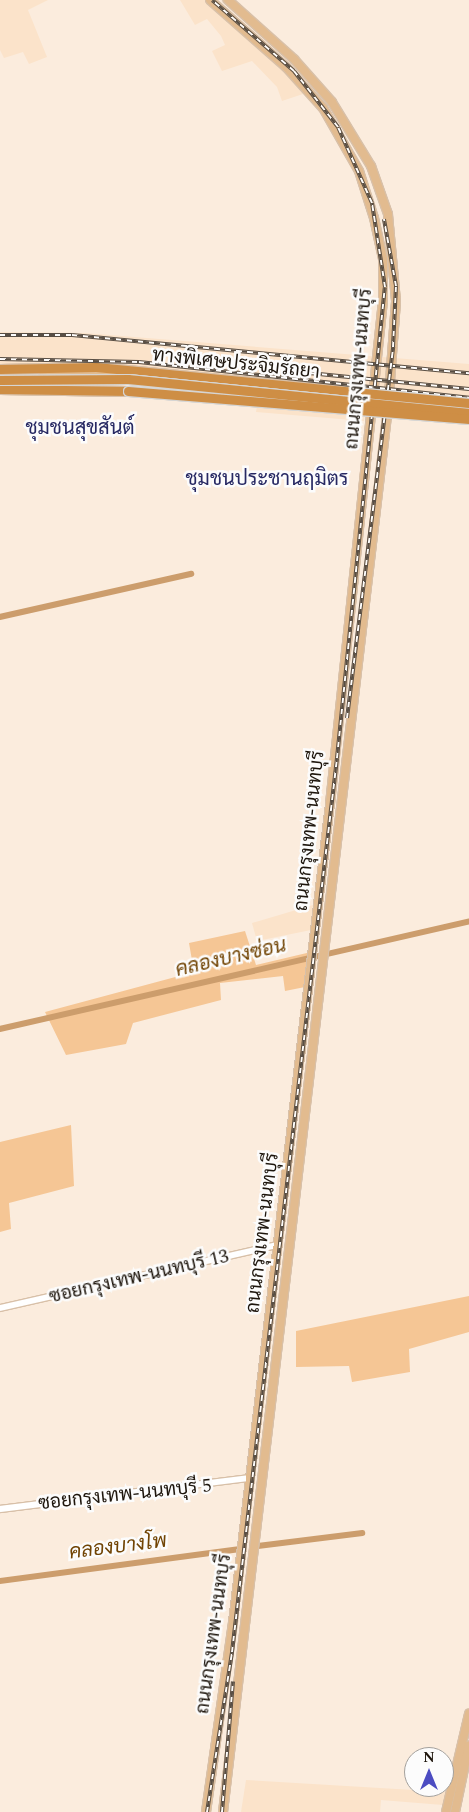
<!DOCTYPE html>
<html>
<head>
<meta charset="utf-8">
<style>
  body { margin:0 }
  #map { position:relative; width:469px; height:1812px; overflow:hidden; background:#fbecdd; font-family:Spectral,Sarabun,serif }
  div>[style] { position:absolute }
  .built>* { inset:0; background:#fbe3ca }
  .green>* { inset:0; background:#f5c695 }
  .canal>* { height:5.5px; margin:-2.75px; padding:0 2.75px; transform-origin:2.75px; border-radius:2.75px; background:#cc9d6c }
  .roads { filter:drop-shadow(1px 0 #d8c0a8) drop-shadow(-1px 0 #d8c0a8) drop-shadow(0 1px #d8c0a8) drop-shadow(0 -1px #d8c0a8) }
  .minor>* { height:6px; margin:-3px; padding:0 3px; transform-origin:3px; border-radius:3px; background:#fff }
  .major>* { height:8px; margin:-4px; padding:0 4px; transform-origin:4px; border-radius:4px; background:#e2bb8f }
  .highway>* { height:9px; margin:-4.5px; padding:0 4.5px; transform-origin:4.5px; border-radius:4.5px; background:#ce8e45 }
  .rail>* { height:4px; margin-top:-2px; transform-origin:0; background:repeating-linear-gradient(90deg,#fcfcfc 0 5.5px,#584e44 0 11px); box-sizing:border-box; border-block:1px solid #584e44 }
  .bridges { filter:drop-shadow(1px 0 #d6d5d3) drop-shadow(-1px 0 #d6d5d3) drop-shadow(0 1px #d6d5d3) drop-shadow(0 -1px #d6d5d3) }
  .highway-bridge>* { height:9px; margin:-4.5px; padding:0 4.5px; transform-origin:4.5px; border-radius:4.5px; background:#ce8e45 }
  span { translate:-50% -50%; white-space:nowrap; text-align:center; line-height:1.15; -webkit-text-stroke:5px #fcfcfc; paint-order:stroke }
  .street-label { font-size:19px; color:#1e160d }
  .neighbourhood-label { font-size:20px; color:#272963 }
  .water-label { font-size:20px; color:#714404; font-style:italic }
  .north { position:absolute; left:404px; top:1747px; width:50px; height:50px; box-sizing:border-box; background:#fcfcfc; border:1px solid #a3a09c; border-radius:50%; rotate:0deg; font-size:14px; font-weight:700; line-height:20px; text-align:center; color:#1e160d }
  .north::after { content:''; display:block; margin:auto; width:18px; height:22px; background:#4c4cc2; clip-path:polygon(50% 0,100% 100%,50% 72%,0 100%) }
</style>
</head>
<body>
<div id="map">
  <div class="built">
    <i style="clip-path:polygon(0 0,48px 0,28px 10px,47px 57px,29px 64px,23px 52px,4px 58px,0 50px)"></i>
    <i style="clip-path:polygon(180px 0,205px 0,285px 69px,306px 93px,282px 101px,277px 87px,252px 61px,222px 71px,212px 51px,225px 45px,221px 36px,207px 19px,195px 25px)"></i>
    <i style="clip-path:polygon(0 332px,84px 333px,469px 364px,469px 401px,107px 364px,0 365px)"></i>
    <i style="clip-path:polygon(257px 406px,314px 411px,365px 414px,364px 421px,256px 412px)"></i>
    <i style="clip-path:polygon(313px 905px,311px 930px,257px 941px,252px 923px)"></i>
    <i style="clip-path:polygon(246px 1780px,447px 1792px,443px 1805px,381px 1800px,380px 1812px,241px 1812px)"></i>
  </div>
  <div class="green">
    <i style="clip-path:polygon(245px 931px,256px 965px,311px 952px,305px 987px,285px 991px,283px 976px,220px 983px,221px 1000px,133px 1023px,126px 1044px,66px 1055px,45px 1012px,194px 972px,189px 943px)"></i>
    <i style="clip-path:polygon(71px 1125px,74px 1186px,9px 1203px,11px 1229px,0 1232px,0 1142px)"></i>
    <i style="clip-path:polygon(469px 1296px,469px 1332px,409px 1349px,410px 1372px,352px 1382px,349px 1366px,296px 1367px,296px 1331px)"></i>
  </div>
  <div class="canal">
    <i style="left:0;top:617px;width:196px;rotate:-12.7deg"></i>
    <i style="left:0;top:1029px;width:481px;rotate:-12.9deg"></i>
    <i style="left:258px;top:1546px;width:105px;rotate:-7.1deg"></i>
    <i style="left:0;top:1581px;width:242px;rotate:-7.6deg"></i>
  </div>
  <div class="roads">
    <div class="minor">
      <i style="left:0;top:1308px;width:285px;rotate:-12.8deg"></i>
      <i style="left:0;top:1509px;width:251px;rotate:-7.1deg"></i>
    </div>
    <div class="major">
      <i style="left:67px;top:372px;width:46px;rotate:5deg"></i>
      <i style="left:43px;top:376px;width:28px;rotate:-6deg"></i>
      <i style="left:206px;top:1812px;width:192px;rotate:-81.9deg"></i>
      <i style="left:233px;top:1622px;width:824px;rotate:-83.24deg"></i>
      <i style="left:330px;top:804px;width:506px;rotate:-83.99deg"></i>
      <i style="left:383px;top:301px;width:42px;rotate:-90deg"></i>
      <i style="left:383px;top:259px;width:42px;rotate:-102.4deg"></i>
      <i style="left:374px;top:218px;width:49px;rotate:-107.7deg"></i>
      <i style="left:359px;top:171px;width:73px;rotate:-119.7deg"></i>
      <i style="left:323px;top:108px;width:55px;rotate:-132.1deg"></i>
      <i style="left:286px;top:67px;width:101px;rotate:-138.6deg"></i>
      <i style="left:223px;top:1812px;width:1414px;rotate:-83.3deg"></i>
      <i style="left:388px;top:408px;width:107px;rotate:-85.7deg"></i>
      <i style="left:396px;top:301px;width:87px;rotate:-95.3deg"></i>
      <i style="left:388px;top:214px;width:51px;rotate:-109.5deg"></i>
      <i style="left:371px;top:166px;width:75px;rotate:-121.4deg"></i>
      <i style="left:332px;top:102px;width:57px;rotate:-131.5deg"></i>
      <i style="left:294px;top:59px;width:89px;rotate:-138.2deg"></i>
      <i style="left:446px;top:1812px;width:101px;rotate:-76.8deg"></i>
      <i style="left:455px;top:1812px;width:68px;rotate:-78.2deg"></i>
    </div>
    <div class="highway">
      <i style="left:0;top:369px;width:96px;rotate:-1.2deg"></i>
      <i style="left:96px;top:367px;width:270px;rotate:5.5deg"></i>
      <i style="left:0;top:389px;width:128px;rotate:0.9deg"></i>
    </div>
  </div>
  <div class="rail">
    <i style="left:0;top:335px;width:72px"></i>
    <i style="left:72px;top:335px;width:399px;rotate:5.5deg"></i>
    <i style="left:0;top:359px;width:139px;rotate:1.2deg"></i>
    <i style="left:139px;top:362px;width:332px;rotate:6.2deg"></i>
    <i style="left:289px;top:371px;width:181px;rotate:5.7deg"></i>
    <i style="left:347px;top:718px;width:374px;rotate:-82.9deg"></i>
    <i style="left:393px;top:347px;width:61px;rotate:-87.2deg"></i>
    <i style="left:396px;top:286px;width:68px;rotate:-100.2deg"></i>
    <i style="left:207px;top:1812px;width:162px;rotate:-81.1deg"></i>
    <i style="left:232px;top:1652px;width:900px;rotate:-83.3deg"></i>
    <i style="left:337px;top:758px;width:473px;rotate:-84.2deg"></i>
    <i style="left:385px;top:287px;width:85px;rotate:-98.8deg"></i>
    <i style="left:372px;top:203px;width:83px;rotate:-114.1deg"></i>
    <i style="left:338px;top:127px;width:71px;rotate:-128.2deg"></i>
    <i style="left:294px;top:71px;width:108px;rotate:-139.1deg"></i>
    <i style="left:222px;top:1812px;width:131px;rotate:-85.2deg"></i>
  </div>
  <div class="bridges">
    <div class="highway-bridge">
      <i style="left:0;top:380px;width:128px;rotate:-0.4deg"></i>
      <i style="left:128px;top:379px;width:343px;rotate:5.7deg"></i>
      <i style="left:128px;top:391px;width:342px;rotate:4.7deg"></i>
      <i style="left:365px;top:393px;width:104px;rotate:5.5deg"></i>
    </div>
  </div>
  <div class="street-label">
    <span style="left:236px;top:364px;rotate:6deg">ทางพิเศษประจิมรัถยา</span>
    <span style="left:359px;top:369px;rotate:-85deg">ถนนกรุงเทพ-นนทบุรี</span>
    <span style="left:310px;top:831px;rotate:-84deg">ถนนกรุงเทพ-นนทบุรี</span>
    <span style="left:263px;top:1233px;rotate:-83deg">ถนนกรุงเทพ-นนทบุรี</span>
    <span style="left:139px;top:1277px;rotate:-13deg">ซอยกรุงเทพ-นนทบุรี 13</span>
    <span style="left:125px;top:1495px;rotate:-6deg">ซอยกรุงเทพ-นนทบุรี 5</span>
    <span style="left:214px;top:1634px;rotate:-82deg">ถนนกรุงเทพ-นนทบุรี</span>
  </div>
  <div class="neighbourhood-label">
    <span style="left:80px;top:428px">ชุมชนสุขสันต์</span>
    <span style="left:267px;top:479px">ชุมชนประชานฤมิตร</span>
  </div>
  <div class="water-label">
    <span style="left:231px;top:958px;rotate:-13deg">คลองบางซ่อน</span>
    <span style="left:118px;top:1547px;rotate:-7deg">คลองบางโพ</span>
  </div>
  <div class="north">N</div>
</div>
</body>
</html>
